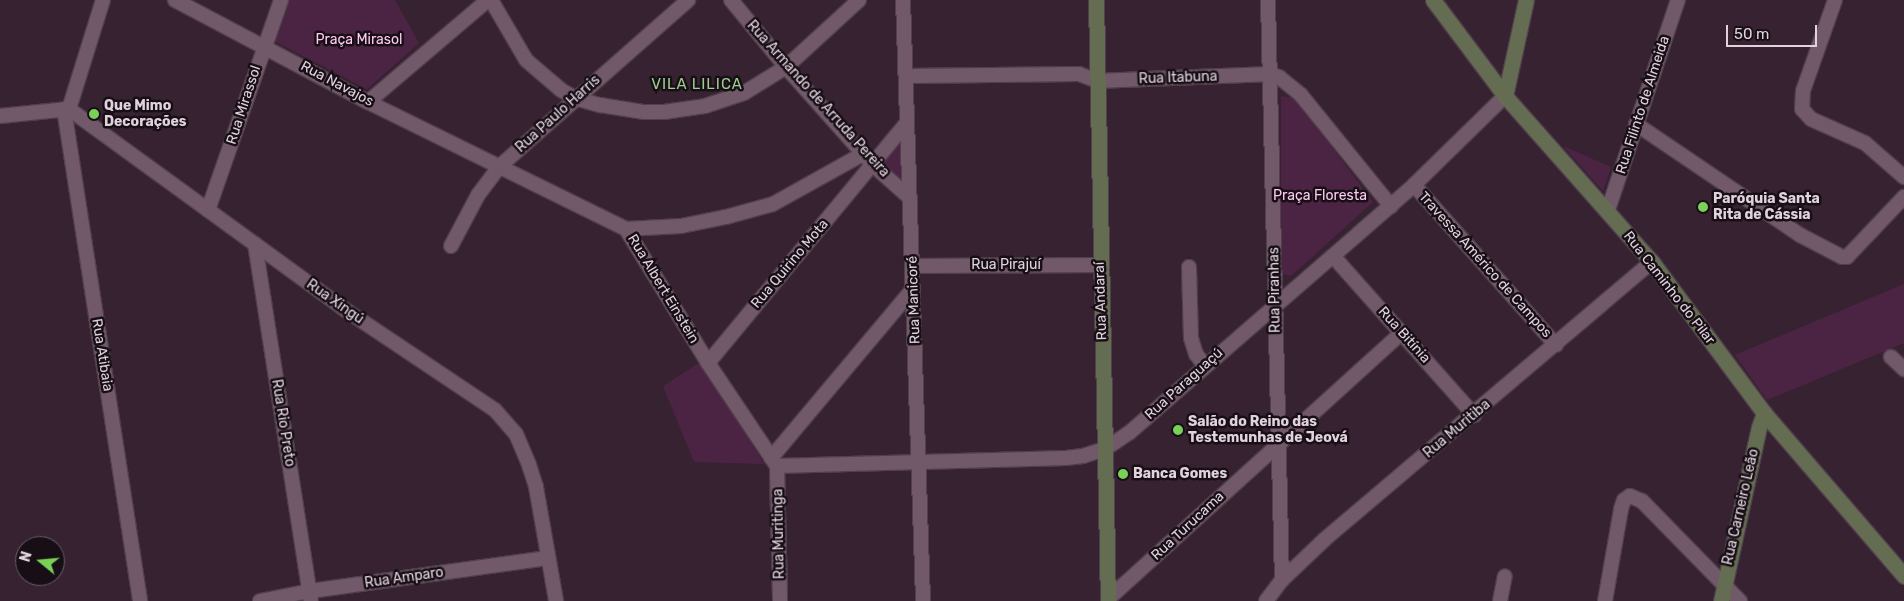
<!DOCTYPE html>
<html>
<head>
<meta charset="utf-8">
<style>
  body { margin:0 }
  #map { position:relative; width:1904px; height:601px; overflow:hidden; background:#372232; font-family:Rubik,sans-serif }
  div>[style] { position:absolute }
  .green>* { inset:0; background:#4c2443 }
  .roads { filter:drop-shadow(1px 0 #503f4c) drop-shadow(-1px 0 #503f4c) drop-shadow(0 1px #503f4c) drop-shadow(0 -1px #503f4c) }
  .street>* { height:14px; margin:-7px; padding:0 7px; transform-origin:7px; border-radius:7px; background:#71596a }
  .secondary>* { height:15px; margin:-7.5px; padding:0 7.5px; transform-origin:7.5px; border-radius:7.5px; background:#646d51 }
  .dots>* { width:14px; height:14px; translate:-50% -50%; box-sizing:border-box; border:2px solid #180f16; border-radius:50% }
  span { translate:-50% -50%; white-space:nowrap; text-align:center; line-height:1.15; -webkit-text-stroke:5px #180f16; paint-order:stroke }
  .park-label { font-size:14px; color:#fdcbf0 }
  .street-label { font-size:14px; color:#e1d3dd }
  .poi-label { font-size:14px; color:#e1d3dd; font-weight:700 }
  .left { translate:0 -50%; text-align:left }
  .neighbourhood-label { font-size:15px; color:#9ece8f; letter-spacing:1px }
  .north { position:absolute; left:15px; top:536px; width:50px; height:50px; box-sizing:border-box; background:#180f16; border:1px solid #685d66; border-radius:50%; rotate:287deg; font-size:14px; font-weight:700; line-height:20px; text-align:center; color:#e1d3dd }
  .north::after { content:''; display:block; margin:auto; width:18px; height:22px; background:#79d157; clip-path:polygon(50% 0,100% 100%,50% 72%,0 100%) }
  .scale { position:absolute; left:1726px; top:25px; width:91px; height:22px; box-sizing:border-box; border:2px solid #e1d3dd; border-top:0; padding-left:6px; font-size:15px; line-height:18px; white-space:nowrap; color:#e1d3dd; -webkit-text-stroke:4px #180f16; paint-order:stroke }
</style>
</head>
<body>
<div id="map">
  <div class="green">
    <i style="clip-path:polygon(287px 0,395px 0,419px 43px,367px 89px,272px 40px)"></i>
    <i style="clip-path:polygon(1281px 96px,1295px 98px,1373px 202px,1291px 276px,1281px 274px)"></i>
    <i style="clip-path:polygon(902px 133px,906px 189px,878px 165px)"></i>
    <i style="clip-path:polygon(1563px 146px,1611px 167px,1603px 191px)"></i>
    <i style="clip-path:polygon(1904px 284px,1904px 343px,1899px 345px,1767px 400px,1735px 355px)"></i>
    <i style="clip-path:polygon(702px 361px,764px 464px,694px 462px,663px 386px)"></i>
  </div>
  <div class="roads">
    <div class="street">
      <i style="left:175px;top:0;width:218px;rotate:27.9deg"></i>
      <i style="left:368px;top:102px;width:288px;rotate:26.2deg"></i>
      <i style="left:626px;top:229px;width:157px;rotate:58.5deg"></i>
      <i style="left:708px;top:363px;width:124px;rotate:56.2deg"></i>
      <i style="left:491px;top:0;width:69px;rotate:59.7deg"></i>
      <i style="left:526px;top:60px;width:46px;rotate:40.6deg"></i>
      <i style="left:561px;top:90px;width:16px;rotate:30deg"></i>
      <i style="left:575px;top:98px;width:26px;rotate:16deg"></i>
      <i style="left:600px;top:105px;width:45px;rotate:9deg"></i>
      <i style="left:644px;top:112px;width:20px"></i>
      <i style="left:664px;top:112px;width:41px;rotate:-8.3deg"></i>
      <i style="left:705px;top:106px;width:41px;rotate:-18.4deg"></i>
      <i style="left:744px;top:93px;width:49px;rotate:-31.8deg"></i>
      <i style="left:786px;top:67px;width:99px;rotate:-42.5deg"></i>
      <i style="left:731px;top:0;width:87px;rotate:50.6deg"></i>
      <i style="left:786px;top:67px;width:131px;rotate:48.4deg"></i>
      <i style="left:873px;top:165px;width:47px;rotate:41.5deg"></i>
      <i style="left:903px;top:0;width:601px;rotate:88.09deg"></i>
      <i style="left:1268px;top:0;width:580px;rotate:88.62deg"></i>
      <i style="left:1835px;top:0;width:96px;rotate:109.4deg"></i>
      <i style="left:1803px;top:91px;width:18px;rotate:93deg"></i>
      <i style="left:1802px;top:109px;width:13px;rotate:48deg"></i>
      <i style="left:1811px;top:119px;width:59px;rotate:24deg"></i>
      <i style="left:1865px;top:143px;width:52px;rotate:41.1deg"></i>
      <i style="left:906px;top:76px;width:173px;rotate:-0.7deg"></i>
      <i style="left:1079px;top:74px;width:19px;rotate:21deg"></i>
      <i style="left:1097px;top:81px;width:174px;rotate:-2.3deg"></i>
      <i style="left:1271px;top:74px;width:9px;rotate:21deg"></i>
      <i style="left:1279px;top:77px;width:28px;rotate:39deg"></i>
      <i style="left:1301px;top:95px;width:143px;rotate:51deg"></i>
      <i style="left:368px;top:102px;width:157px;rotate:-40.4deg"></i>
      <i style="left:64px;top:109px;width:498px;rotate:81.2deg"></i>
      <i style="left:69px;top:109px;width:114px;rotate:-72.7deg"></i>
      <i style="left:0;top:116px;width:69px;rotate:-5.8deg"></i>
      <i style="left:69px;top:109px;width:344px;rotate:36deg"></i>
      <i style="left:347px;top:311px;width:178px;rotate:33.8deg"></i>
      <i style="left:495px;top:410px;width:32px;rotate:49deg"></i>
      <i style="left:516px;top:434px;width:34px;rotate:67deg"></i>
      <i style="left:529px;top:465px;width:23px;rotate:72deg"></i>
      <i style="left:536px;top:487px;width:116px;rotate:80deg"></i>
      <i style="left:1636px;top:124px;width:198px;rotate:34.1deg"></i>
      <i style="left:1800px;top:235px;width:47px;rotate:27.6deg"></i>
      <i style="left:1842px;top:257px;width:5px"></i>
      <i style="left:1847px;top:257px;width:83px;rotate:-46.5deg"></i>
      <i style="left:1414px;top:185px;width:214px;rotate:48.4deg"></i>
      <i style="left:208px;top:210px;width:222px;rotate:-70.8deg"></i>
      <i style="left:1608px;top:210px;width:221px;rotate:-71.6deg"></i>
      <i style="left:626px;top:229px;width:55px;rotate:-3.1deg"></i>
      <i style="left:681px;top:226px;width:46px;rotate:-11.3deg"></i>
      <i style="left:726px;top:217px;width:49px;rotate:-15.5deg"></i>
      <i style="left:773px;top:204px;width:103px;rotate:-29.1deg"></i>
      <i style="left:255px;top:244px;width:361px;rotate:81.1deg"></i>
      <i style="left:451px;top:246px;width:58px;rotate:-62.1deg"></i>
      <i style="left:478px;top:195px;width:36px;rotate:-53deg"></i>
      <i style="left:500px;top:166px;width:251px;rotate:-41.4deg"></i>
      <i style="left:1333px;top:256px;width:213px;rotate:48.4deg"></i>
      <i style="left:913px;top:266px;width:187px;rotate:-0.3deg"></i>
      <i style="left:1189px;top:267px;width:71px;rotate:88.4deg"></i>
      <i style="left:1191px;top:338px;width:17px;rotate:73deg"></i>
      <i style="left:1196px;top:354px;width:15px;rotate:53deg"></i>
      <i style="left:1891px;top:357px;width:18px;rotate:43deg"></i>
      <i style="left:708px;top:363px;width:310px;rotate:-50.4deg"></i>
      <i style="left:771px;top:458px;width:221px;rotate:-50deg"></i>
      <i style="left:777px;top:466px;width:289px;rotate:-1.6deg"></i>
      <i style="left:1066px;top:458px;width:17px;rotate:-7deg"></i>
      <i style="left:1083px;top:456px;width:23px;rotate:-18deg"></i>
      <i style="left:1105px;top:449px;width:29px;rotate:-34deg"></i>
      <i style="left:1129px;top:433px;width:378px;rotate:-41deg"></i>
      <i style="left:1414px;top:185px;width:127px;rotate:-44.4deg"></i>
      <i style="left:777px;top:466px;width:135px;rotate:88.7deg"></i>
      <i style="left:1108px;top:599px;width:397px;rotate:-42.2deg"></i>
      <i style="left:260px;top:601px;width:51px;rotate:-11.3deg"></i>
      <i style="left:310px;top:591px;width:240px;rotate:-7.9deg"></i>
      <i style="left:1266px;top:601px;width:26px;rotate:-53deg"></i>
      <i style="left:1282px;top:580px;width:59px;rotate:-43.6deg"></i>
      <i style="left:1325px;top:539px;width:429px;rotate:-40.3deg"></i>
      <i style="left:1500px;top:601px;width:25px;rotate:-79deg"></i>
      <i style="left:1605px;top:601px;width:93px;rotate:-80.1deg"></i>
      <i style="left:1621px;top:509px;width:9px;rotate:-72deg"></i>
      <i style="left:1624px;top:500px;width:7px;rotate:-34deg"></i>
      <i style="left:1630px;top:496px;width:13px;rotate:23deg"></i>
      <i style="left:1642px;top:501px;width:140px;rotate:45.6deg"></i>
    </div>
    <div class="secondary">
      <i style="left:1096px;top:0;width:601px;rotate:88.86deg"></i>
      <i style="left:1433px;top:0;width:120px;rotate:53.1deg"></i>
      <i style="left:1505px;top:96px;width:222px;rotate:48.5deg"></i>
      <i style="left:1652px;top:262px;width:188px;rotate:53.4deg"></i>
      <i style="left:1764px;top:413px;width:215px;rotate:49.3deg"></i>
      <i style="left:1505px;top:96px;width:98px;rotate:-77.7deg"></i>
      <i style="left:1721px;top:601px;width:178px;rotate:-77.7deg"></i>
      <i style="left:1759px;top:427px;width:15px;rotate:-70deg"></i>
    </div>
  </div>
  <div class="dots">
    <i style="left:94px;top:114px;background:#79d157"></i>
    <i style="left:1703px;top:207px;background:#79d157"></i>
    <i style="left:1178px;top:430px;background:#79d157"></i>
    <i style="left:1123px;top:474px;background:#79d157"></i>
  </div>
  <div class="park-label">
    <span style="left:359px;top:40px">Praça Mirasol</span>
    <span style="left:1320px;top:196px">Praça Floresta</span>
  </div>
  <div class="street-label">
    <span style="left:1178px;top:78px;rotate:-2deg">Rua Itabuna</span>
    <span style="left:337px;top:84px;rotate:28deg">Rua Navajos</span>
    <span style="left:818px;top:99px;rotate:48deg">Rua Armando de Arruda Pereira</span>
    <span style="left:244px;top:105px;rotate:-72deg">Rua Mirassol</span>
    <span style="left:1643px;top:105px;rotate:-72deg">Rua Filinto de Almeida</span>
    <span style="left:558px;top:114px;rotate:-42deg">Rua Paulo Harris</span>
    <span style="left:790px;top:264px;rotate:-50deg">Rua Quirino Mota</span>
    <span style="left:1006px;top:265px">Rua Pirajuí</span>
    <span style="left:1485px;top:265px;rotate:48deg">Travessa Américo de Campos</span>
    <span style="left:1669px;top:288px;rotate:52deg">Rua Caminho do Pilar</span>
    <span style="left:663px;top:289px;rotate:59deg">Rua Albert Einstein</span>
    <span style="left:1275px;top:290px;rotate:-91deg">Rua Piranhas</span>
    <span style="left:914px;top:300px;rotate:-92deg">Rua Manicoré</span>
    <span style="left:1101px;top:301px;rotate:-92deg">Rua Andaraí</span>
    <span style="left:335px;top:302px;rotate:35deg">Rua Xingú</span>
    <span style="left:1404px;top:335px;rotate:48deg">Rua Bitínia</span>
    <span style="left:102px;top:355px;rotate:81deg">Rua Atibaia</span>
    <span style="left:1184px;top:384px;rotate:-42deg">Rua Paraguaçú</span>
    <span style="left:283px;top:423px;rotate:81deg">Rua Rio Preto</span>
    <span style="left:1457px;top:429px;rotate:-40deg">Rua Muritiba</span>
    <span style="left:1741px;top:507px;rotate:-77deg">Rua Carneiro Leão</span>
    <span style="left:1188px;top:526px;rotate:-43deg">Rua Turucama</span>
    <span style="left:779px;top:534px;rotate:-91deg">Rua Muritinga</span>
    <span style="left:404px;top:578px;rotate:-8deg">Rua Amparo</span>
  </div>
  <div class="poi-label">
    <span class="left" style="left:104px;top:114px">Que Mimo<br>Decorações</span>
    <span class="left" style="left:1713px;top:207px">Paróquia Santa<br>Rita de Cássia</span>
    <span class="left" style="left:1188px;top:430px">Salão do Reino das<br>Testemunhas de Jeová</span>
    <span class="left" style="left:1133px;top:474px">Banca Gomes</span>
  </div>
  <div class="neighbourhood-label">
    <span style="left:697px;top:85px">VILA LILICA</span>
  </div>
  <div class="north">N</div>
  <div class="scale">50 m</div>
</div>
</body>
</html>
